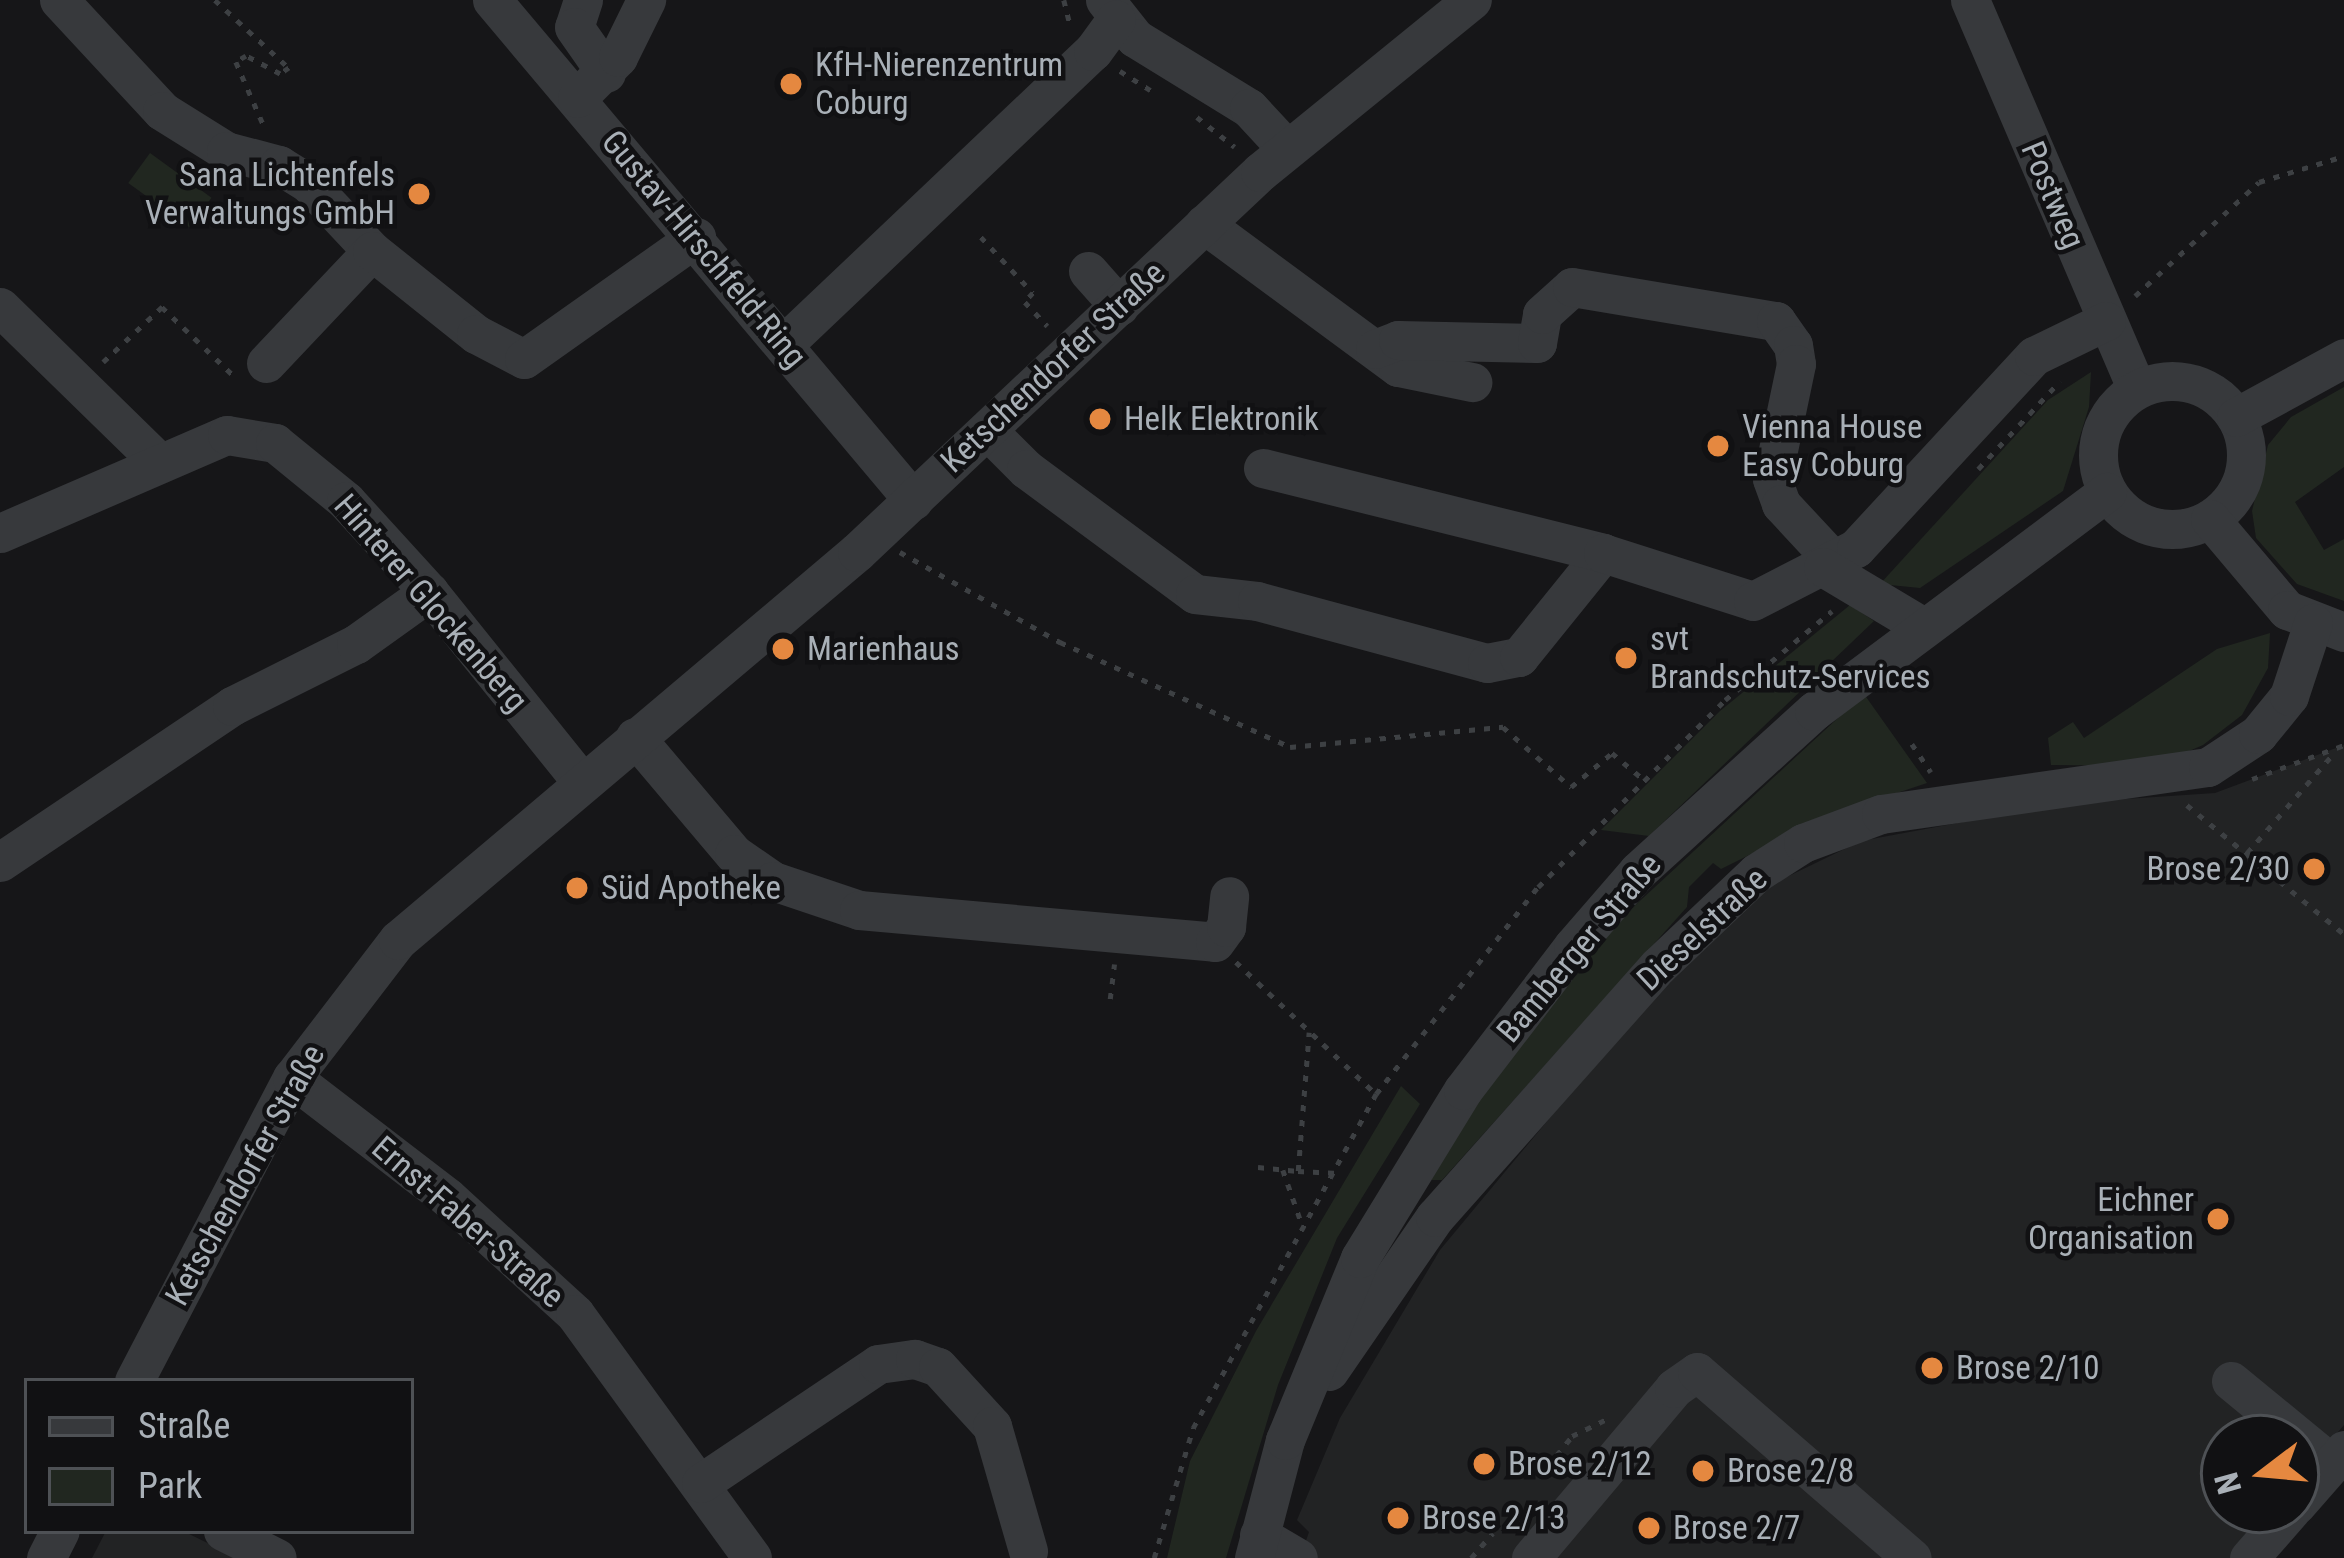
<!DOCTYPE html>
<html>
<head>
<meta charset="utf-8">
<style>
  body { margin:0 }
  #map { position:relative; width:2344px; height:1558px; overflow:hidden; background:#161618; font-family:"Roboto Condensed",sans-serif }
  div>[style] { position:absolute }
  .built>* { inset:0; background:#222324 }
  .green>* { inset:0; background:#212720; transform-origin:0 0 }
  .path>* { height:4.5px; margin-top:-2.25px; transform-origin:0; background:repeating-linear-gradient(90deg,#3d4043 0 6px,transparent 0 15px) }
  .minor>* { height:39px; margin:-19.5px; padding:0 19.5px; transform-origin:19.5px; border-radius:19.5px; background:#37393c }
  .minor>.ring { margin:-19.5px; padding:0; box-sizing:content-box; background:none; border:39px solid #37393c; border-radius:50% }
  .dots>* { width:33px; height:33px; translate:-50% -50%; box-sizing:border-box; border:6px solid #111113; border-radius:50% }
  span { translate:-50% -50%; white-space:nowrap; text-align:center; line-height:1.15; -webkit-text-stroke:9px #111113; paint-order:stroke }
  .poi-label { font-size:33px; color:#a9b0b7 }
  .left { translate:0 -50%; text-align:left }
  .right { translate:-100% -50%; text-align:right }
  .street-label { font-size:33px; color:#a9b0b7 }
  .legend { position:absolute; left:24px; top:1378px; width:390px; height:156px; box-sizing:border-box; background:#111113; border:3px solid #4e5155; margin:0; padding:15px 21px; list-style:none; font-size:36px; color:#a9b0b7 }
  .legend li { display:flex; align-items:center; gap:24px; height:60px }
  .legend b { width:60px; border:3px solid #4e5155 }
  .north { position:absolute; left:2200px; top:1414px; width:120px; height:120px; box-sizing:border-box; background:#111113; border:3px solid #4e5155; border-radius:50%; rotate:254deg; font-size:33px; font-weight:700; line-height:48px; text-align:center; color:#a9b0b7 }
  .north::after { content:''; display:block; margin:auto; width:42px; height:54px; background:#e58840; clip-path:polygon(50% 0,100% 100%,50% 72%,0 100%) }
</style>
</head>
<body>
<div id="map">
  <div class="built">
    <i style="clip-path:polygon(2344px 745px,2344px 1425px,2296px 1482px,2296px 1438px,2224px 1438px,2224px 1510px,2272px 1510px,2230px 1558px,1300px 1558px,1309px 1532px,1297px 1520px,1340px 1418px,1440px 1250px,1686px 954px,1764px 888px,1861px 841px,2065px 803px,2215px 793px)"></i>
    <i style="clip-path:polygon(106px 1531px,183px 1531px,238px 1558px,92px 1558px)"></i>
  </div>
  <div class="green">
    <i style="left:150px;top:153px;width:76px;height:37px;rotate:36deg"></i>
    <i style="clip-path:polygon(2091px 372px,2089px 407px,2063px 491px,1920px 588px,1880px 584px,2048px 400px)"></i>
    <i style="clip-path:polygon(2344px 387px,2344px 467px,2295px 502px,2324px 550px,2344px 539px,2344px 601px,2297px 584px,2256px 538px,2252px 511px,2268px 445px,2291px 417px)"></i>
    <i style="clip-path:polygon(1850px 605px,1874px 621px,1649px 836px,1601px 830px,1720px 711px)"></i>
    <i style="clip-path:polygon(2270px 633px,2268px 668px,2242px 715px,2203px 745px,2155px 766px,2051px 765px,2048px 738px,2073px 722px,2084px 738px,2217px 649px)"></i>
    <i style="clip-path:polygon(1864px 694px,1927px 783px,1828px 816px,1721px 869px,1713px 863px,1689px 887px,1687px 907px,1442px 1180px,1432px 1180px,1430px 1167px,1590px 947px)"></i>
    <i style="clip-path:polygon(1401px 1086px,1420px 1104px,1337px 1238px,1278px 1385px,1226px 1558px,1167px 1558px,1190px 1461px,1256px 1331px)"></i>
  </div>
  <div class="path">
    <i style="left:215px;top:0;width:100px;rotate:42.6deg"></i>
    <i style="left:289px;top:68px;width:11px;rotate:146deg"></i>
    <i style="left:280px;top:74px;width:38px;rotate:-152deg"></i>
    <i style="left:246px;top:56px;width:12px;rotate:149deg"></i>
    <i style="left:236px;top:62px;width:70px;rotate:66.4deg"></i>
    <i style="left:1064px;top:0;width:29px;rotate:76deg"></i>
    <i style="left:1120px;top:71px;width:36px;rotate:32deg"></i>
    <i style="left:1197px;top:117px;width:48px;rotate:38.3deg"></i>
    <i style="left:981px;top:237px;width:76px;rotate:47.1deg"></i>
    <i style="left:1033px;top:293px;width:12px;rotate:132deg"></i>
    <i style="left:1025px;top:302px;width:33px;rotate:47deg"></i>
    <i style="left:2135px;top:296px;width:168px;rotate:-42.6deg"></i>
    <i style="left:2259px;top:182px;width:89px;rotate:-17deg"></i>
    <i style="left:103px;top:362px;width:81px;rotate:-43deg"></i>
    <i style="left:162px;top:307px;width:100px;rotate:43.8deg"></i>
    <i style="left:1978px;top:469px;width:120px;rotate:-47deg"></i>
    <i style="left:900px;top:552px;width:184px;rotate:29.4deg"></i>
    <i style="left:1060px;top:642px;width:253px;rotate:24.5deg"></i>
    <i style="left:1290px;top:747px;width:214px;rotate:-5.4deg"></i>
    <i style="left:1503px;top:727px;width:91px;rotate:41.4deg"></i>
    <i style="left:1571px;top:787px;width:53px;rotate:-39.7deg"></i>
    <i style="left:1612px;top:753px;width:39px;rotate:40deg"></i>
    <i style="left:1912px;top:744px;width:34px;rotate:56deg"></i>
    <i style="left:2252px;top:779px;width:98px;rotate:-20.3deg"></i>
    <i style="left:2187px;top:805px;width:203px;rotate:39.4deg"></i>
    <i style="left:2247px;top:853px;width:133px;rotate:-49deg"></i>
    <i style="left:1236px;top:962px;width:192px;rotate:43.3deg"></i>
    <i style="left:1110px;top:999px;width:35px;rotate:-83deg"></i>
    <i style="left:1258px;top:1167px;width:40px;rotate:5.7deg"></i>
    <i style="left:1298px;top:1171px;width:139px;rotate:-85.5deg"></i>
    <i style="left:1283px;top:1170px;width:60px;rotate:70.7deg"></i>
    <i style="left:1298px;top:1171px;width:40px;rotate:2.9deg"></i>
    <i style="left:1547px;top:1467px;width:40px;rotate:-51deg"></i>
    <i style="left:1572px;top:1436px;width:37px;rotate:-26deg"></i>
    <i style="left:1154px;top:1558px;width:136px;rotate:-73.3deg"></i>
    <i style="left:1193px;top:1428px;width:381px;rotate:-61.3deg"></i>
    <i style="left:1376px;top:1094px;width:263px;rotate:-52deg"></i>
    <i style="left:1538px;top:887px;width:264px;rotate:-45deg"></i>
    <i style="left:1725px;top:700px;width:139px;rotate:-39.8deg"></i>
    <i style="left:1471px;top:1558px;width:33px;rotate:-49deg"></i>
  </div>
  <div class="minor">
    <i style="left:59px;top:0;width:151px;rotate:47.1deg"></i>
    <i style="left:162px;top:111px;width:75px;rotate:32deg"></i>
    <i style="left:226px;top:151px;width:55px;rotate:14.8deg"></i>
    <i style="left:279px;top:165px;width:36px;rotate:32deg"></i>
    <i style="left:309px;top:184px;width:92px;rotate:46.8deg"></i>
    <i style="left:492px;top:0;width:654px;rotate:49.9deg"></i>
    <i style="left:583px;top:0;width:28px;rotate:108deg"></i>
    <i style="left:574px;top:27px;width:56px;rotate:55.2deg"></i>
    <i style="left:1105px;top:0;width:48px;rotate:51.7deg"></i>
    <i style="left:1135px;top:38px;width:134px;rotate:31.6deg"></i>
    <i style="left:1249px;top:108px;width:56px;rotate:47.2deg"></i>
    <i style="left:1970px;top:0;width:423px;rotate:66.8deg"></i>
    <i style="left:577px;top:98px;width:58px;rotate:-45deg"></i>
    <i style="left:618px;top:57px;width:64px;rotate:-63.8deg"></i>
    <i style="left:1204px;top:224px;width:241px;rotate:36.4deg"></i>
    <i style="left:1398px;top:367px;width:76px;rotate:11.5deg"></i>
    <i style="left:1088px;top:271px;width:47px;rotate:48.5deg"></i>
    <i style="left:0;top:307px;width:221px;rotate:44.3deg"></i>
    <i style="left:785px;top:343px;width:424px;rotate:-43.5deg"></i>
    <i style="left:1093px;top:51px;width:39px;rotate:-54deg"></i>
    <i style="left:1375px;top:349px;width:25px;rotate:-21deg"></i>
    <i style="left:1398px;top:340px;width:139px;rotate:1.2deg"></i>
    <i style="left:1537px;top:343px;width:29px;rotate:-80deg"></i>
    <i style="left:1542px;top:314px;width:40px;rotate:-42deg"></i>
    <i style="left:1572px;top:287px;width:207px;rotate:9.5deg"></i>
    <i style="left:1776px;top:321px;width:29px;rotate:55deg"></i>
    <i style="left:1793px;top:345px;width:19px;rotate:81deg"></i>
    <i style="left:1796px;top:364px;width:117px;rotate:101.8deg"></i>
    <i style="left:1772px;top:479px;width:27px;rotate:70deg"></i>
    <i style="left:1781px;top:504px;width:78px;rotate:47.1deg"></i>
    <i style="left:266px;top:363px;width:154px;rotate:-46.6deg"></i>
    <i style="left:372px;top:251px;width:133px;rotate:38.6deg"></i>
    <i style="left:476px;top:334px;width:54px;rotate:27.5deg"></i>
    <i style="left:524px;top:359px;width:211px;rotate:-35.3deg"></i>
    <i class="ring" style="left:2098px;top:381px;width:109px;height:109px"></i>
    <i style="left:2236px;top:417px;width:123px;rotate:-28.6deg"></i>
    <i style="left:987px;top:430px;width:55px;rotate:45deg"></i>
    <i style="left:1026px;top:469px;width:210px;rotate:36.5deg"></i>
    <i style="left:1195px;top:594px;width:62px;rotate:6.4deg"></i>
    <i style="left:1257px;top:601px;width:238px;rotate:15.1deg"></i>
    <i style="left:1487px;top:663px;width:33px;rotate:-11deg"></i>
    <i style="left:1519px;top:657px;width:134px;rotate:-51.1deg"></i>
    <i style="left:1263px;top:468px;width:350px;rotate:14deg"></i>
    <i style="left:1603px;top:553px;width:157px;rotate:17.7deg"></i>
    <i style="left:1753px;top:601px;width:116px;rotate:-27.2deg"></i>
    <i style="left:1856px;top:548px;width:262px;rotate:-47.2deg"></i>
    <i style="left:2034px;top:356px;width:80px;rotate:-25.9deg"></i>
    <i style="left:2210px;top:519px;width:119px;rotate:49.8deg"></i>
    <i style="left:2287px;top:610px;width:61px;rotate:21.1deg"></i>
    <i style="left:0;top:533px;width:247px;rotate:-23.4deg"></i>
    <i style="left:227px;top:435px;width:49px;rotate:9.5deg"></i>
    <i style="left:275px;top:443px;width:92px;rotate:39.2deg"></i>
    <i style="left:346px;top:501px;width:123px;rotate:47.6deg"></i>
    <i style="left:429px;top:592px;width:243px;rotate:51.2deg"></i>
    <i style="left:1823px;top:567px;width:115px;rotate:30.8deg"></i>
    <i style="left:635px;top:737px;width:153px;rotate:49.8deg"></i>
    <i style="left:734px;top:854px;width:47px;rotate:34.7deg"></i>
    <i style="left:773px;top:881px;width:91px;rotate:18.6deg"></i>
    <i style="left:859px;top:910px;width:357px;rotate:5.1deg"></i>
    <i style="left:1215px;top:942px;width:19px;rotate:-54deg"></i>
    <i style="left:1226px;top:927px;width:31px;rotate:-84deg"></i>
    <i style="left:0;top:862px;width:280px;rotate:-33.9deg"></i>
    <i style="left:232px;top:706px;width:139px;rotate:-26.6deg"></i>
    <i style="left:356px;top:644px;width:90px;rotate:-35.5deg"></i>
    <i style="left:292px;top:1078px;width:195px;rotate:37.5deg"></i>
    <i style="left:447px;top:1197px;width:173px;rotate:42.4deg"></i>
    <i style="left:575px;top:1314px;width:301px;rotate:54deg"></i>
    <i style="left:1329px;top:1371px;width:187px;rotate:-55.5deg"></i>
    <i style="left:1435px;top:1217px;width:336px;rotate:-48.4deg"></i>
    <i style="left:1658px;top:966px;width:135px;rotate:-43.5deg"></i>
    <i style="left:1756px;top:873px;width:56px;rotate:-32.6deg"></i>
    <i style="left:1803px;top:843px;width:83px;rotate:-20.4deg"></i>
    <i style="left:1881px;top:814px;width:330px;rotate:-8.2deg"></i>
    <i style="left:2208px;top:767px;width:60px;rotate:-33.4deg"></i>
    <i style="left:2258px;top:734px;width:49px;rotate:-50.8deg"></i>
    <i style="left:2289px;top:696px;width:77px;rotate:-71.8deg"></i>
    <i style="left:134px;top:1381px;width:342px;rotate:-62.5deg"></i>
    <i style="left:292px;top:1078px;width:174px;rotate:-52.5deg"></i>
    <i style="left:398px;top:940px;width:601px;rotate:-40.21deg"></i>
    <i style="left:857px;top:552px;width:554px;rotate:-43.32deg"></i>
    <i style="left:1260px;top:172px;width:273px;rotate:-39.1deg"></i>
    <i style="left:2231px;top:1381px;width:131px;rotate:39.4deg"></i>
    <i style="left:701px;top:1483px;width:213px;rotate:-33.9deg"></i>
    <i style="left:878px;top:1364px;width:37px;rotate:-8deg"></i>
    <i style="left:915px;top:1359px;width:24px;rotate:19deg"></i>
    <i style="left:938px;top:1367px;width:80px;rotate:47.5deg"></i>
    <i style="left:992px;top:1426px;width:130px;rotate:73.9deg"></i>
    <i style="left:2296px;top:1505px;width:73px;rotate:-48.9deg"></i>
    <i style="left:223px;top:1531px;width:60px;rotate:26.6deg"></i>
    <i style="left:1259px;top:1535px;width:45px;rotate:30.5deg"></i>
    <i style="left:46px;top:1558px;width:30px;rotate:-63deg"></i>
    <i style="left:1254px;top:1558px;width:122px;rotate:-75.3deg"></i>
    <i style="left:1285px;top:1440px;width:197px;rotate:-67.6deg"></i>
    <i style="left:1360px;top:1258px;width:197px;rotate:-58.5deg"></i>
    <i style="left:1463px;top:1090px;width:181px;rotate:-52.6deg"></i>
    <i style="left:1573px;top:946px;width:99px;rotate:-49.1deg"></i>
    <i style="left:1638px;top:871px;width:238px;rotate:-42.3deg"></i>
    <i style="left:1814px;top:711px;width:366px;rotate:-36.8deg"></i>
    <i style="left:1531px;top:1558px;width:222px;rotate:-49.9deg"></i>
    <i style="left:1674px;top:1388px;width:28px;rotate:-35deg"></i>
    <i style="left:1697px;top:1372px;width:284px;rotate:40.9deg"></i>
    <i style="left:2249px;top:1558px;width:64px;rotate:-48.8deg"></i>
  </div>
  <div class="dots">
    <i style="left:791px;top:84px;background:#e58840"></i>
    <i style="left:419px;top:194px;background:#e58840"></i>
    <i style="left:1100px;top:419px;background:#e58840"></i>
    <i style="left:1718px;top:446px;background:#e58840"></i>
    <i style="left:783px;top:649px;background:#e58840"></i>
    <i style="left:1626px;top:658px;background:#e58840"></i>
    <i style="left:2314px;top:869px;background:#e58840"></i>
    <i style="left:577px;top:888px;background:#e58840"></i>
    <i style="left:2218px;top:1219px;background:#e58840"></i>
    <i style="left:1932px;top:1368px;background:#e58840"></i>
    <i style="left:1484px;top:1464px;background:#e58840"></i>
    <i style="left:1703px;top:1471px;background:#e58840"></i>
    <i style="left:1398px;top:1518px;background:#e58840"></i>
    <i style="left:1649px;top:1528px;background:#e58840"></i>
  </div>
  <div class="poi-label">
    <span class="left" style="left:815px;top:84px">KfH-Nierenzentrum<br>Coburg</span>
    <span class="right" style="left:395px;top:194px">Sana Lichtenfels<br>Verwaltungs GmbH</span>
    <span class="left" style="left:1124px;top:419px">Helk Elektronik</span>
    <span class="left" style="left:1742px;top:446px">Vienna House<br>Easy Coburg</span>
    <span class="left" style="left:1650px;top:658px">svt<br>Brandschutz-Services</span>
    <span class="left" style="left:807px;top:649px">Marienhaus</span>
    <span class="right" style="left:2290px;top:869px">Brose 2/30</span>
    <span class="left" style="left:601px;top:888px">Süd Apotheke</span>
    <span class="right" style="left:2194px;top:1219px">Eichner<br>Organisation</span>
    <span class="left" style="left:1956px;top:1368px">Brose 2/10</span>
    <span class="left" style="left:1508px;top:1464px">Brose 2/12</span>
    <span class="left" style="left:1727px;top:1471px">Brose 2/8</span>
    <span class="left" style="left:1422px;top:1518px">Brose 2/13</span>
    <span class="left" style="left:1673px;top:1528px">Brose 2/7</span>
  </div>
  <div class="street-label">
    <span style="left:2053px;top:195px;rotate:67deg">Postweg</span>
    <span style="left:704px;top:249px;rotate:50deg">Gustav-Hirschfeld-Ring</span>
    <span style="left:1053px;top:367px;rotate:-43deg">Ketschendorfer Straße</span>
    <span style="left:431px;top:603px;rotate:49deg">Hinterer Glockenberg</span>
    <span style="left:1702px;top:929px;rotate:-43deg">Dieselstraße</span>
    <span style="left:1579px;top:948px;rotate:-50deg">Bamberger Straße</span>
    <span style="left:245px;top:1175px;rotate:-61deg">Ketschendorfer Straße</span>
    <span style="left:468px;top:1222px;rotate:41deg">Ernst-Faber-Straße</span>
  </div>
  <ul class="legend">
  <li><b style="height:15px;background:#37393c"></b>Straße</li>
  <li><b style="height:33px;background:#212720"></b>Park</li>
  </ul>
  <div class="north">N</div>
</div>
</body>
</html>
